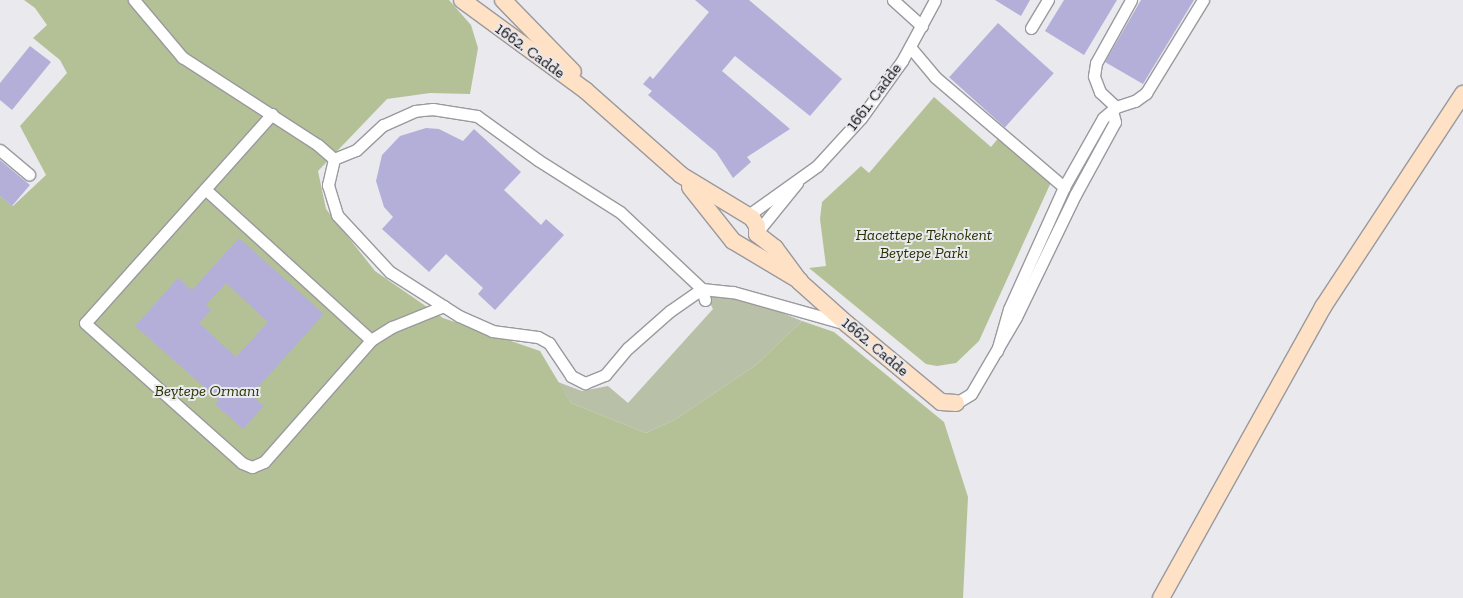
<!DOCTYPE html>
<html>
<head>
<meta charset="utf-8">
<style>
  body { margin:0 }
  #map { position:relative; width:1463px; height:598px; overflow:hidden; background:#e9e9ee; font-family:"Zilla Slab",serif }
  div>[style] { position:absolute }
  .green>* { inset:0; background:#b8c0a7 }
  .forest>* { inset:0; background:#b4c197 }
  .building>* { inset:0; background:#b4afd9; transform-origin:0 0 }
  .roads { filter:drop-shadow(1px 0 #9a999e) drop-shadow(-1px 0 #9a999e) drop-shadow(0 1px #9a999e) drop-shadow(0 -1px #9a999e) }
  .street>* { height:11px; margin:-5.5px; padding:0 5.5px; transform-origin:5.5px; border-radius:5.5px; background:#fff }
  .secondary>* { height:16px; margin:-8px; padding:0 8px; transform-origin:8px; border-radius:8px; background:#ffe2c6 }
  span { translate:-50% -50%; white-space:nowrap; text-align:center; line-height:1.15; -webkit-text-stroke:4px #e9e9ee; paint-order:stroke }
  .street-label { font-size:16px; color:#0d0d0e }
  .park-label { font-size:16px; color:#283301; font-style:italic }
</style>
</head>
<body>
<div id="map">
  <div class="green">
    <i style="clip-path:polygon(719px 294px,760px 304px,802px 321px,756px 365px,676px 419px,646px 433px,571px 403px,558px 382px,582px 391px,608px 386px,628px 403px,713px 309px,708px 299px)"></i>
  </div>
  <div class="forest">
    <i style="clip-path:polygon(24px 0,449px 0,471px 25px,478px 48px,470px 94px,430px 93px,387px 99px,318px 171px,326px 209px,375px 271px,443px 318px,540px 351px,571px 403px,646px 433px,676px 419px,756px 365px,802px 321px,834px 332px,944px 422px,968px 497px,963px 598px,0 598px,0 196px,13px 206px,46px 175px,20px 126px,67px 73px,60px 60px,33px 38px,47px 25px,35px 8px)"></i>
    <i style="clip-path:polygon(934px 97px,991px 147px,1000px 136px,1052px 180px,979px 341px,956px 363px,937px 366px,926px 364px,809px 268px,826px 266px,820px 219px,822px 202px,861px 166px,869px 173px)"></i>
  </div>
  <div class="building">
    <i style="clip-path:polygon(695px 0,749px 0,842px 79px,810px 116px,735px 56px,722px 71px,790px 129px,747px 157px,751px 162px,733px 178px,716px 152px,648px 95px,652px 91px,643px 84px,650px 76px,653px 79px,709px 12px)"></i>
    <i style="clip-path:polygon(995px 0,1030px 0,1021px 16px)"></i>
    <i style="clip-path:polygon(1064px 0,1117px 0,1084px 55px,1045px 31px)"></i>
    <i style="clip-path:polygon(1141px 0,1194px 0,1143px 84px,1105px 62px)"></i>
    <i style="left:998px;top:23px;width:75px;height:73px;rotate:42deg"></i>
    <i style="clip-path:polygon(30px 46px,51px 62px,12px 110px,0 100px,0 83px)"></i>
    <i style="clip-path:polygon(426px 128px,439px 129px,463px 141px,474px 129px,521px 172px,504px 190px,541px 225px,546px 219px,564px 235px,495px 310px,478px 294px,483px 288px,446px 254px,429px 272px,382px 229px,393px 217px,384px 207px,376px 181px,382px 155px,400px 136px)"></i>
    <i style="clip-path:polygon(0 160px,30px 185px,12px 206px,0 196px)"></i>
    <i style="clip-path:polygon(evenodd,239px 238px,324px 314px,251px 395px,264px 406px,243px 429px,215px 404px,219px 400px,135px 326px,178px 278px,192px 290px,239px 238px,226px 283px,268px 322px,236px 357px,199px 323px,211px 310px,206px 305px,226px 283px)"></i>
  </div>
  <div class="roads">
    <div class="street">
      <i style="left:134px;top:0;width:75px;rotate:49.9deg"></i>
      <i style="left:182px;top:57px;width:162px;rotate:32.9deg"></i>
      <i style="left:318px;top:145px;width:21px;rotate:41deg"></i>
      <i style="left:893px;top:0;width:39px;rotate:42deg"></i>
      <i style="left:1031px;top:28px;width:33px;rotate:-59deg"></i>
      <i style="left:910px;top:47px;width:39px;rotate:50deg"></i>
      <i style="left:935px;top:77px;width:170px;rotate:40.5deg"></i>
      <i style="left:1116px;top:107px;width:22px;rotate:-137deg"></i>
      <i style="left:1100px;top:92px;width:17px;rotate:-111deg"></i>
      <i style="left:1094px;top:76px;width:13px;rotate:-81deg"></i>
      <i style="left:1096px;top:63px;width:72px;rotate:-60.9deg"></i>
      <i style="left:272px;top:114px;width:280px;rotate:131.8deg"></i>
      <i style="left:85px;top:323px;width:210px;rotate:41.7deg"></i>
      <i style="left:242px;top:463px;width:11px;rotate:22deg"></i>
      <i style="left:252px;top:467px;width:13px;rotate:-23deg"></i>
      <i style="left:264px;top:462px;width:162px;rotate:-48.7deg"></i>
      <i style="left:371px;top:340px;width:25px;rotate:-32deg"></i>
      <i style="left:392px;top:327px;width:56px;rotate:-22deg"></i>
      <i style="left:0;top:150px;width:38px;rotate:40deg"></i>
      <i style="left:205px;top:189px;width:224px;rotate:42.3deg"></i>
      <i style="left:747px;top:216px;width:86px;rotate:-35.5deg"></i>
      <i style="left:817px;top:166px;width:65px;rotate:-47.5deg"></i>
      <i style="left:861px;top:118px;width:70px;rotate:-54.3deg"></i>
      <i style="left:902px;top:61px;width:69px;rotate:-61.6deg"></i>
      <i style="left:758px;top:231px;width:62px;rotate:-50.9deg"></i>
      <i style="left:705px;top:300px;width:11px;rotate:-105deg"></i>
      <i style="left:702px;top:289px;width:112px;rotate:-136.8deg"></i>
      <i style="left:620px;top:212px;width:97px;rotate:-147.6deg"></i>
      <i style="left:538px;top:160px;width:75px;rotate:-144.2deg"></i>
      <i style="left:477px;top:116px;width:45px;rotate:-171deg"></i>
      <i style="left:433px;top:109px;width:18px;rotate:174deg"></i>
      <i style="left:415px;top:111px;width:35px;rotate:156deg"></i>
      <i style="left:383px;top:125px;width:37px;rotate:137deg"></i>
      <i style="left:356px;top:150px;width:24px;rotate:158deg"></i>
      <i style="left:334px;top:159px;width:27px;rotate:103deg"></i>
      <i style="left:328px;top:185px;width:31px;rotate:73deg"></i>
      <i style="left:337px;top:215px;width:78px;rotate:47.1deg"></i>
      <i style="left:390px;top:272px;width:82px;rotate:32.5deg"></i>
      <i style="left:459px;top:316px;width:36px;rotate:24deg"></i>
      <i style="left:492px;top:331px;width:46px;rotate:7.4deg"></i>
      <i style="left:538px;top:337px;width:13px;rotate:29deg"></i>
      <i style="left:549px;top:343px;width:40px;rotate:56deg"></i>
      <i style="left:571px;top:376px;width:16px;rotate:27deg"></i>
      <i style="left:585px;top:383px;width:22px;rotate:-22deg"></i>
      <i style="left:605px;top:375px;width:35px;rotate:-50deg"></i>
      <i style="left:628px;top:348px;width:56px;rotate:-41.4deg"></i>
      <i style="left:670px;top:311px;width:39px;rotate:-35deg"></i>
      <i style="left:702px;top:289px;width:31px;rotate:6deg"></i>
      <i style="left:733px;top:292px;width:114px;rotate:15.7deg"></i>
      <i style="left:997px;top:351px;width:44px;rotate:-74.1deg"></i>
      <i style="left:1009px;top:309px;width:134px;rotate:-65.7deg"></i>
      <i style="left:1064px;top:187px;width:79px;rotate:-60.5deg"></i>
      <i style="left:1103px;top:118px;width:17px;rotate:-40deg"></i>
      <i style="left:1116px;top:107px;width:20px;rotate:-18deg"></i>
      <i style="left:1135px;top:101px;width:14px;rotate:-36deg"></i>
      <i style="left:1146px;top:93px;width:109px;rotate:-58.5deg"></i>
      <i style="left:956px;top:403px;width:17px;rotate:-31deg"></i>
      <i style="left:971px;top:394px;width:89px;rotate:-59.7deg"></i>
      <i style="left:1016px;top:317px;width:136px;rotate:-64.2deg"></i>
      <i style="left:1075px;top:195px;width:83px;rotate:-61.3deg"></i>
      <i style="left:1115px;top:122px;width:11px;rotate:-105deg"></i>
    </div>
    <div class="secondary">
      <i style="left:462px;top:0;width:152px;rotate:36.2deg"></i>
      <i style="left:585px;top:90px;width:128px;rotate:41.5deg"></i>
      <i style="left:681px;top:175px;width:83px;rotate:31.2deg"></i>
      <i style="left:752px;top:218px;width:9px;rotate:58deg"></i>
      <i style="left:757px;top:226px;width:8px;rotate:90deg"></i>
      <i style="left:503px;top:0;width:100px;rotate:45.8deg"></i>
      <i style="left:690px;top:187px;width:69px;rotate:51.5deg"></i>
      <i style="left:733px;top:241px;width:78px;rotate:30.8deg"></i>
      <i style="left:757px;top:234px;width:23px;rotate:38deg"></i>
      <i style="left:775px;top:248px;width:42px;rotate:53.7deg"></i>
      <i style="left:800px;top:282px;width:63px;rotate:41.8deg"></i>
      <i style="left:847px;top:324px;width:122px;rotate:39.7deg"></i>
      <i style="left:941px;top:402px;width:15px;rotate:4deg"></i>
      <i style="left:1161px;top:598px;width:333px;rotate:-60.9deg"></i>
      <i style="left:1323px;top:307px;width:255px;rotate:-56.7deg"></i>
    </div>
  </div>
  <div class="street-label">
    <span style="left:530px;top:51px;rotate:36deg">1662. Cadde</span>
    <span style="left:874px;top:97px;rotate:-53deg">1661. Cadde</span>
    <span style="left:875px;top:347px;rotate:40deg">1662. Cadde</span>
  </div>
  <div class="park-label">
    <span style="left:924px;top:244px">Hacettepe Teknokent<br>Beytepe Parkı</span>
    <span style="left:207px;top:391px">Beytepe Ormanı</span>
  </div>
</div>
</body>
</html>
